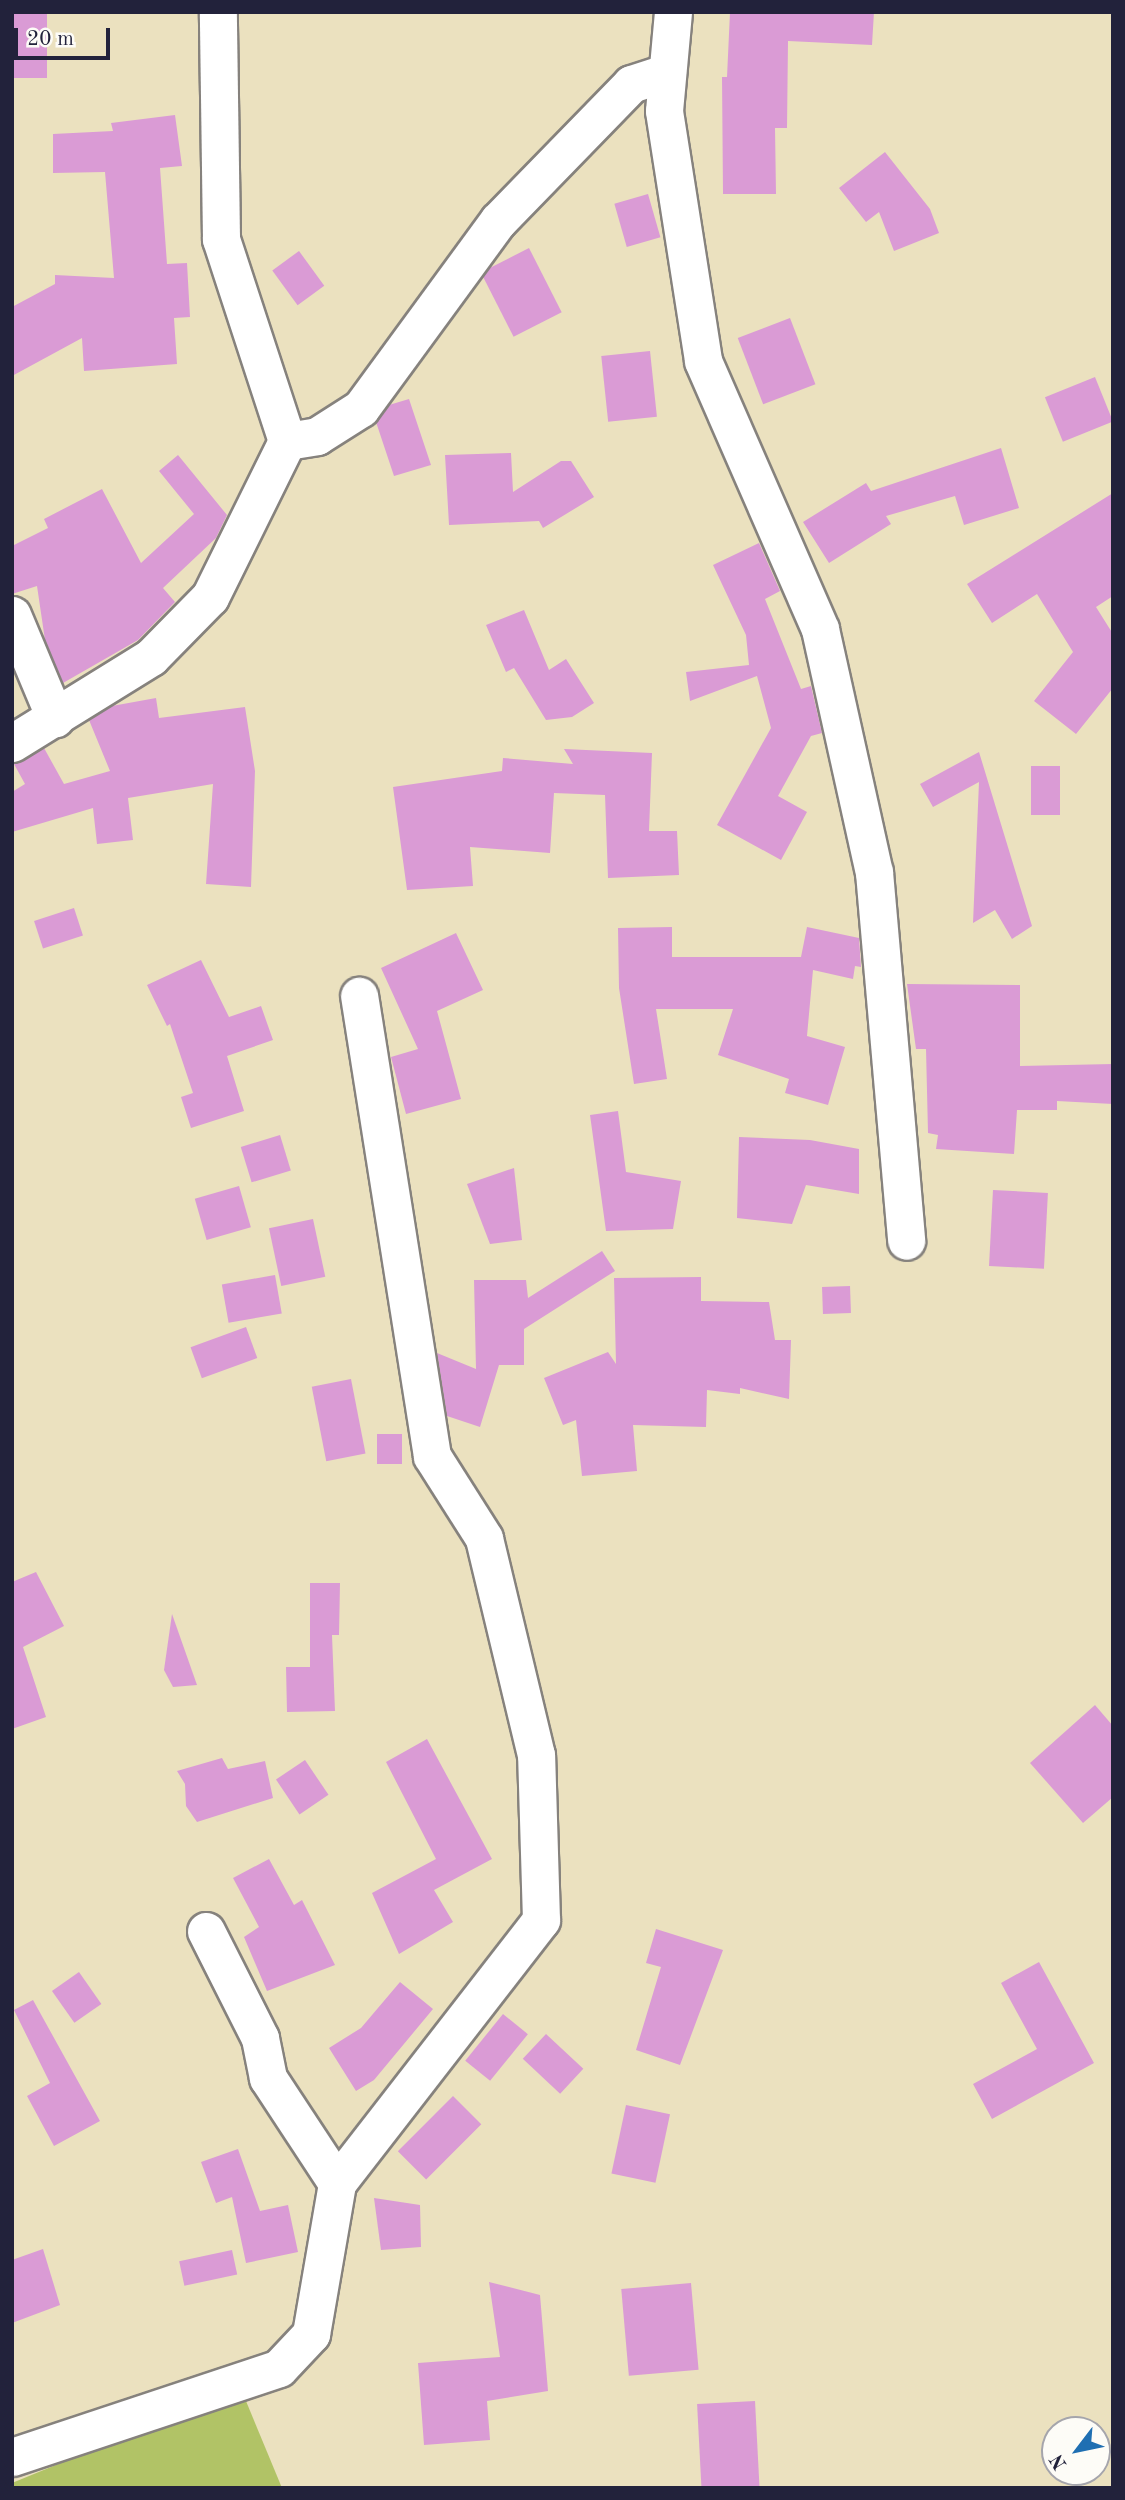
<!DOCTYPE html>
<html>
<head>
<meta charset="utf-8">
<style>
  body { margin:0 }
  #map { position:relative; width:1125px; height:2500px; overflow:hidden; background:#ebe1bf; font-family:"Old Standard TT",serif }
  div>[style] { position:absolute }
  .green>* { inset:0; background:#b1c366 }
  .building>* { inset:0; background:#da9bd5; transform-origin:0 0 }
  .roads { filter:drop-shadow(2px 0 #86827d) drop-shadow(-2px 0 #86827d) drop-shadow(0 2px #86827d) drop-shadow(0 -2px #86827d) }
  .minor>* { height:37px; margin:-18.5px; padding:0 18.5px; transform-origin:18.5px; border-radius:18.5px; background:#fff }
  span { translate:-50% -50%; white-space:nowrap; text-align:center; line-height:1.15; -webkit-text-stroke:7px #fdfcf7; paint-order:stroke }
  .frame { position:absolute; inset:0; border:14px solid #22223b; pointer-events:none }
  .north { position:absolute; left:1041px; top:2416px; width:70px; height:70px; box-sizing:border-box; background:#fdfcf7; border:2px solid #a5a5ac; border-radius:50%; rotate:238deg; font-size:19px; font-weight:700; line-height:28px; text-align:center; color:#22223b }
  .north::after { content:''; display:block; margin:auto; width:24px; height:32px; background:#1f6fb2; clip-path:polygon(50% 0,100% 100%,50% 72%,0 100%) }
  .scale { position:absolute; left:14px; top:28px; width:96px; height:32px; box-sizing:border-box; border:4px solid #22223b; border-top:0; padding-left:9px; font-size:21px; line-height:24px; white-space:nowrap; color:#22223b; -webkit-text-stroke:5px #fdfcf7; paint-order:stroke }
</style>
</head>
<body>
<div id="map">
  <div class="green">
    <i style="clip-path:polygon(241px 2389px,282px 2488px,12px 2488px,12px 2483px)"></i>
  </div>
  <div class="building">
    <i style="left:12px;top:12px;width:35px;height:66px"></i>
    <i style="clip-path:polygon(730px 12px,874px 12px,872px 45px,788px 41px,787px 128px,775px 128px,776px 194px,723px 194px,722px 77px,727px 77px)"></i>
    <i style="clip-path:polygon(175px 115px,182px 166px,160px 168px,167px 264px,187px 263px,190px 317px,174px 318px,177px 364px,84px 371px,82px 338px,12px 376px,12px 307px,55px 284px,55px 275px,114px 278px,105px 172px,53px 173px,53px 134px,113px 131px,111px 123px)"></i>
    <i style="clip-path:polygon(885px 152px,930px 209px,939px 233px,894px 251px,879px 212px,866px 222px,839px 188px)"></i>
    <i style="left:648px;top:194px;width:45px;height:35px;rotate:74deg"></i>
    <i style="left:529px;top:248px;width:72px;height:54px;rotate:63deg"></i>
    <i style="left:299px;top:251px;width:43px;height:33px;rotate:54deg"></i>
    <i style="left:790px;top:318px;width:71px;height:56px;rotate:69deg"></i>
    <i style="left:650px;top:351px;width:66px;height:49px;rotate:84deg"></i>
    <i style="left:1095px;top:377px;width:48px;height:54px;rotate:68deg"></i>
    <i style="clip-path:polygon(409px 399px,431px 465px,394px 476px,376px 422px,389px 405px)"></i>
    <i style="clip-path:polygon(1001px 448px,1019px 508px,964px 525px,955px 496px,886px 516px,891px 524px,829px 563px,803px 522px,866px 483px,871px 491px)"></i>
    <i style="clip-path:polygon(511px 453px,513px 492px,561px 461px,571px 461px,594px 497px,543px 528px,539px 521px,449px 525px,445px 455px)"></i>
    <i style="clip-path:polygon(178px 455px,227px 515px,216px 538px,163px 588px,175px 602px,138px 640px,63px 683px,45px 640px,37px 586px,12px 594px,12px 546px,48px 528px,44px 519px,102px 489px,141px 563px,194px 514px,159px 471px)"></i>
    <i style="clip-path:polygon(1113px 493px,1113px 596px,1096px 607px,1113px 634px,1113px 688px,1076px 734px,1034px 701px,1073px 652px,1037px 594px,992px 623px,967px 584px)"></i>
    <i style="clip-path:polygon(759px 543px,780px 591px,765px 599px,801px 689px,811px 686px,822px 733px,811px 736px,778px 796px,807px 812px,781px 860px,717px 825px,771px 728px,757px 676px,690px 701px,686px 672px,749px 665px,746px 635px,713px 565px)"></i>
    <i style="clip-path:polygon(524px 610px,549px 670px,566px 659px,594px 703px,572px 717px,546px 720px,514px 668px,506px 672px,486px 625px)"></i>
    <i style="clip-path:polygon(156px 698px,159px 718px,245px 707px,255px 771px,251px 887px,206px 884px,213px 784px,128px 798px,133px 840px,97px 844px,93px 808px,12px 832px,12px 792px,25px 784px,14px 764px,44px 748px,64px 784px,110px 771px,89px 720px,112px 706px)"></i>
    <i style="clip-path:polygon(564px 749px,652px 753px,649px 831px,677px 831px,679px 875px,608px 878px,605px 795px,554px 793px,550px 853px,470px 847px,473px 886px,407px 890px,393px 787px,502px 771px,503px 758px,573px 764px)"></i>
    <i style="clip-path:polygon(979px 752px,1032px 926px,1012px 939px,995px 910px,973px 923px,979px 782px,933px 807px,920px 784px)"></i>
    <i style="left:1031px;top:766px;width:29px;height:49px"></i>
    <i style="left:74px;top:908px;width:29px;height:42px;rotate:72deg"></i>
    <i style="clip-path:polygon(672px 927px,672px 957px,801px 957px,807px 927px,859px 938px,861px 967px,855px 966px,853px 979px,813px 970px,807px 1036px,845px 1047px,828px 1105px,785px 1093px,789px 1079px,718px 1055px,733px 1009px,656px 1009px,667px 1079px,634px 1084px,619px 988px,618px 928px)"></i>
    <i style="clip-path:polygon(456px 933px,483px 990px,437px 1011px,461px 1099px,406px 1114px,391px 1057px,418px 1049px,381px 968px)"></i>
    <i style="clip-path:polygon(201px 960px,229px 1017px,261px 1006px,273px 1040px,227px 1056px,244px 1111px,191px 1128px,181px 1097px,193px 1093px,170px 1024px,167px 1026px,147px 985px)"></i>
    <i style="clip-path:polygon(907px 984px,1020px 985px,1020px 1066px,1113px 1064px,1113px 1104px,1057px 1101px,1057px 1110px,1017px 1110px,1014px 1154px,936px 1149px,938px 1135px,928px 1133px,926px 1049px,916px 1049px)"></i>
    <i style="clip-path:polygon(618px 1111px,626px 1172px,681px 1181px,673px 1229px,606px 1231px,590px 1115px)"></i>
    <i style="left:280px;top:1135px;width:37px;height:41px;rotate:73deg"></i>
    <i style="clip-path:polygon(739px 1137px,810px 1140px,859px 1149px,859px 1194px,806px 1185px,792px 1224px,737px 1218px)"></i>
    <i style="clip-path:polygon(514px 1168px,522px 1240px,490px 1244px,467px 1184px)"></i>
    <i style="left:239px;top:1186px;width:43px;height:46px;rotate:74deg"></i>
    <i style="left:993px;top:1190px;width:55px;height:76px;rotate:3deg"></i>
    <i style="left:313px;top:1219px;width:59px;height:45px;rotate:78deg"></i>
    <i style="clip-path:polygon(602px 1251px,615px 1271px,524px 1329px,524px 1365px,499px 1365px,480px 1427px,447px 1416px,437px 1353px,476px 1369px,474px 1280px,526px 1280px,528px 1298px)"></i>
    <i style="left:275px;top:1275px;width:39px;height:54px;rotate:80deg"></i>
    <i style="clip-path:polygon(701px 1277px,701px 1301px,769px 1302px,775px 1340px,791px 1340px,789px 1399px,740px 1388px,740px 1394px,707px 1390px,706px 1427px,633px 1425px,637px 1471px,582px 1476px,576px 1420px,563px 1425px,544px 1378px,608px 1352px,616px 1364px,614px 1278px)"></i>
    <i style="left:850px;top:1286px;width:27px;height:28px;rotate:88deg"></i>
    <i style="left:246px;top:1327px;width:33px;height:59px;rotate:70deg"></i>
    <i style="left:351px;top:1379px;width:76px;height:40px;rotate:79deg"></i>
    <i style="left:377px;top:1434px;width:25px;height:30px"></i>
    <i style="clip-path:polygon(36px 1572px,64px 1626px,23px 1647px,46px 1717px,12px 1729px,12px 1582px)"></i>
    <i style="clip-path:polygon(310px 1583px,340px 1583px,339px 1635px,332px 1635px,335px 1711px,287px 1712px,286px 1667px,310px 1667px)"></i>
    <i style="clip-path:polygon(172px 1614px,197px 1685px,173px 1687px,164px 1670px)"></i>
    <i style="clip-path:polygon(1095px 1705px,1113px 1726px,1113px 1797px,1083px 1823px,1030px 1763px)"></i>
    <i style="clip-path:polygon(427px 1739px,492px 1859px,434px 1890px,453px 1922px,399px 1954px,372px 1893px,436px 1859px,386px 1762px)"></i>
    <i style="clip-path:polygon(222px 1758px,228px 1769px,265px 1761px,273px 1798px,197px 1822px,186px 1806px,185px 1784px,177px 1771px)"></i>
    <i style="left:305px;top:1760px;width:42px;height:35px;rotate:56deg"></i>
    <i style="clip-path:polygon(269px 1859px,294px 1905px,302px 1900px,335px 1965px,267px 1991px,244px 1937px,259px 1927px,233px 1878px)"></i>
    <i style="clip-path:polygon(656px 1929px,723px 1950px,680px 2065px,636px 2050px,661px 1967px,646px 1963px)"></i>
    <i style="clip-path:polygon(1039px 1962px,1094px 2063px,992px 2119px,973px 2084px,1037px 2049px,1001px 1983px)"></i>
    <i style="left:79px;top:1972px;width:39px;height:33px;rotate:55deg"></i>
    <i style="clip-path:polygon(400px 1982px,433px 2009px,374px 2080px,356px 2091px,329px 2048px,361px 2028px)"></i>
    <i style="clip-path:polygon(33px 2000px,100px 2121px,54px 2146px,27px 2096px,50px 2083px,14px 2010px)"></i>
    <i style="left:503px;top:2014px;width:32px;height:60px;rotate:39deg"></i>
    <i style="left:546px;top:2034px;width:51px;height:34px;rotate:43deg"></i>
    <i style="left:453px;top:2096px;width:40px;height:78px;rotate:45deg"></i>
    <i style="left:626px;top:2105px;width:45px;height:70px;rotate:12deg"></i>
    <i style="clip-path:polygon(238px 2149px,260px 2211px,288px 2205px,298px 2252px,246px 2263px,232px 2197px,216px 2203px,201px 2162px)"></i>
    <i style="clip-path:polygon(374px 2198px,420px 2205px,421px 2247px,381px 2250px)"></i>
    <i style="clip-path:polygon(43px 2249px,60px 2305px,12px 2323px,12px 2260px)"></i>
    <i style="left:232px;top:2250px;width:25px;height:54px;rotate:78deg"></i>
    <i style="clip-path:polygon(489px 2282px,540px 2295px,548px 2391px,487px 2401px,490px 2440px,424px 2445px,418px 2363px,500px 2357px)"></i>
    <i style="left:691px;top:2283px;width:87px;height:70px;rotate:85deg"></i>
    <i style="left:755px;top:2401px;width:87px;height:58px;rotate:87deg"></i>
  </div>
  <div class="roads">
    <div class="minor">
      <i style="left:673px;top:12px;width:99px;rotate:95.2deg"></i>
      <i style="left:664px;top:111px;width:253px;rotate:81.1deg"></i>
      <i style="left:703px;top:361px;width:292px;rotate:66.4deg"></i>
      <i style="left:820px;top:629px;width:249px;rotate:77.5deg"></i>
      <i style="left:874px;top:872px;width:370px;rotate:85deg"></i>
      <i style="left:287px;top:441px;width:30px;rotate:-9deg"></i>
      <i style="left:317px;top:436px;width:52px;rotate:-32.5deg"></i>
      <i style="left:361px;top:408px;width:232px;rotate:-53.8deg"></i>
      <i style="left:498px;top:221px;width:191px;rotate:-45.8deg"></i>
      <i style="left:631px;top:84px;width:38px;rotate:-18deg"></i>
      <i style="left:12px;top:615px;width:112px;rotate:67.3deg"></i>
      <i style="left:12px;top:743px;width:163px;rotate:-31.7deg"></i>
      <i style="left:151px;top:657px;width:84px;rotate:-45.5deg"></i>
      <i style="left:210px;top:597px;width:174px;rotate:-63.7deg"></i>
      <i style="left:287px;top:441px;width:213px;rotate:-108.1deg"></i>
      <i style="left:221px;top:239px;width:227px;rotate:-90.8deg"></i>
      <i style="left:206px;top:1931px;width:120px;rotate:63.2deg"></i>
      <i style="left:260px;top:2038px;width:41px;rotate:78.7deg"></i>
      <i style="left:268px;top:2078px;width:126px;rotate:56.7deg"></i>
      <i style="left:12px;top:2457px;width:281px;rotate:-18.4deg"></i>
      <i style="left:279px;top:2368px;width:47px;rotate:-46.7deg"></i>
      <i style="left:311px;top:2334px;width:153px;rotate:-80.2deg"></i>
      <i style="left:337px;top:2183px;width:333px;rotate:-52.2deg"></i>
      <i style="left:541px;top:1920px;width:165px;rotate:-91.7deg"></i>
      <i style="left:536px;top:1755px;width:223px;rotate:-103.5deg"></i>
      <i style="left:484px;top:1538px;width:97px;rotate:-122.4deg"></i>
      <i style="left:432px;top:1456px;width:466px;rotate:-99deg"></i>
    </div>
  </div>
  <div class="frame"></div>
  <div class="north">N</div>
  <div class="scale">20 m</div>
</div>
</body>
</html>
